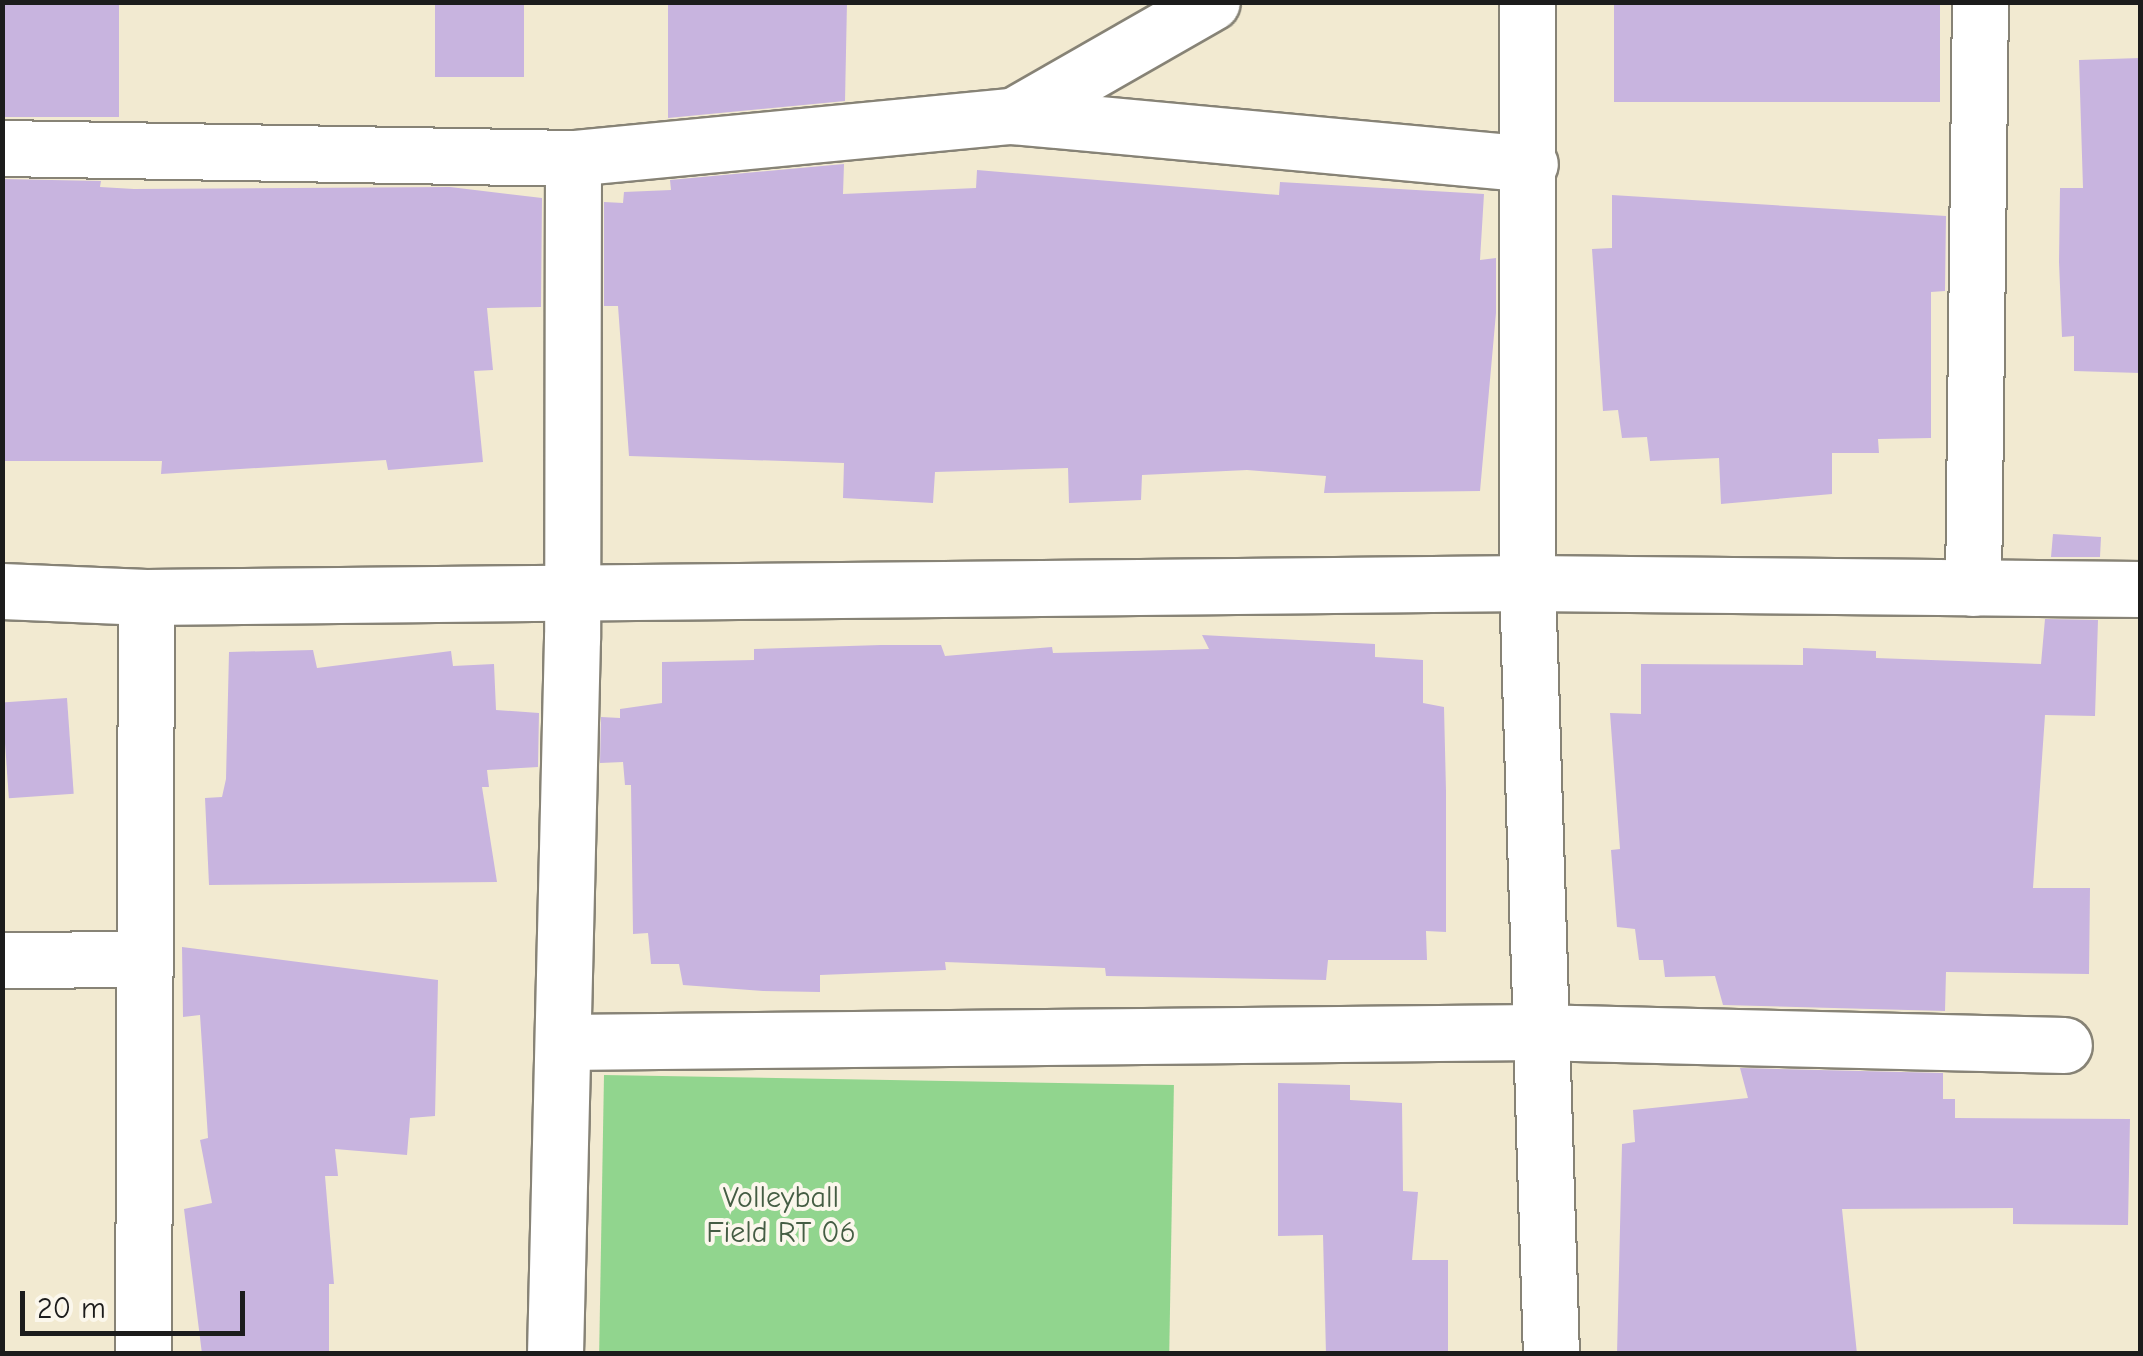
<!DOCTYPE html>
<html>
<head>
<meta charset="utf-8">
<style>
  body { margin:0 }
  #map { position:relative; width:2143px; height:1356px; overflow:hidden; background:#f2ead1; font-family:"Comic Neue",sans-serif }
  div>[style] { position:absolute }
  .green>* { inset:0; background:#91d58e; transform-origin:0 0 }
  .building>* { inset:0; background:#c8b4df; transform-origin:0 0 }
  .roads { filter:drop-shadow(2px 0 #878376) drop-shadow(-2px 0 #878376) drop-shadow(0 2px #878376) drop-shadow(0 -2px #878376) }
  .street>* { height:55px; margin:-27.5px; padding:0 27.5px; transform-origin:27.5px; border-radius:27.5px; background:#fff }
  span { translate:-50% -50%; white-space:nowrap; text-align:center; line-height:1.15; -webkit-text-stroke:8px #fbf7ec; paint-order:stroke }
  .park-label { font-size:30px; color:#455d44 }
  .frame { position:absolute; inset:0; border:5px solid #1c1c1c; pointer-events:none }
  .scale { position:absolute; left:20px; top:1291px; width:225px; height:45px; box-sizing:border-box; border:5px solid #1c1c1c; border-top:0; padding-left:12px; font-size:30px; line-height:35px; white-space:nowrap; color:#1c1c1c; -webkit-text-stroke:8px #fbf7ec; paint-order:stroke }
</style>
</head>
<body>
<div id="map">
  <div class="green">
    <i style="left:604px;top:1075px;width:570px;height:279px;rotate:1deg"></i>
  </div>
  <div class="building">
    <i style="left:2px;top:2px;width:117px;height:115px"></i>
    <i style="left:435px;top:2px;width:89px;height:75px"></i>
    <i style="clip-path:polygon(668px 2px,847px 2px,845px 101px,668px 118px)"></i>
    <i style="left:1614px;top:2px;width:326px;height:100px"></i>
    <i style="clip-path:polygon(2140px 58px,2140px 373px,2074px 371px,2074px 336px,2062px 337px,2059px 262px,2060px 188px,2083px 188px,2079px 60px)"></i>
    <i style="clip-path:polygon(844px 164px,843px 194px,976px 188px,977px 170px,1279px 195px,1280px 182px,1484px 194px,1480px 260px,1496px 258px,1496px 313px,1480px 491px,1324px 493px,1326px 476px,1247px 470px,1142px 475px,1141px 500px,1069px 503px,1068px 468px,935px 472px,933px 503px,843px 498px,844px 463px,629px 456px,618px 306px,604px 306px,604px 202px,623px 203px,624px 192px,671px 190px,670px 180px)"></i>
    <i style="clip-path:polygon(2px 179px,101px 181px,100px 187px,134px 189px,450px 187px,542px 198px,541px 307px,487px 308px,493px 370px,474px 371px,483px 462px,388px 470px,386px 460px,161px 474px,162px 461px,2px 461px)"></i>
    <i style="clip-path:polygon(1612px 195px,1946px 216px,1945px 291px,1931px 292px,1931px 438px,1878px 439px,1879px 453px,1832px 453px,1832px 494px,1721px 504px,1719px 458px,1650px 461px,1647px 437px,1622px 438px,1618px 410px,1603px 411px,1592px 249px,1612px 248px)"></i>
    <i style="clip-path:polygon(2053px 534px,2101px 537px,2100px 557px,2051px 557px)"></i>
    <i style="clip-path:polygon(2045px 619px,2098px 620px,2095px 716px,2045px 715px,2033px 888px,2090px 888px,2089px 974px,1946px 972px,1945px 1011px,1723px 1005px,1715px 976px,1665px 977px,1663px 960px,1639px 960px,1635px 929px,1617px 927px,1611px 850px,1620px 849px,1610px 713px,1641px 714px,1641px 664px,1803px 665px,1803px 648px,1876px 651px,1876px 658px,2041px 664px)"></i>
    <i style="clip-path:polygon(1202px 635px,1375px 644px,1375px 657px,1423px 660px,1423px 703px,1444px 707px,1446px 791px,1446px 932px,1426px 931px,1427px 960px,1328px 960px,1326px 980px,1106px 976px,1105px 968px,945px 962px,946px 970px,820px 975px,820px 992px,763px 991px,683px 985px,679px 964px,651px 964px,648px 933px,633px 934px,631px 785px,625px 785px,623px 762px,600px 763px,601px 717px,620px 718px,620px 709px,662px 703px,662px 662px,754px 660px,754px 649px,881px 645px,941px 645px,945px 656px,1052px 647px,1053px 653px,1209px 649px)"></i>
    <i style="clip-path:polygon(313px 650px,317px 668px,451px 651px,453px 666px,494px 664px,496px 710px,539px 713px,538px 767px,487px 770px,489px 787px,482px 787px,497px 882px,209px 885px,205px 798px,222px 797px,226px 779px,229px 652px)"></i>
    <i style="left:67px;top:698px;width:96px;height:65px;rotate:86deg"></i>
    <i style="clip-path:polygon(182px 947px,438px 980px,435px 1116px,410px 1118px,407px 1155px,335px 1149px,338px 1176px,325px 1176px,334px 1284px,329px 1284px,329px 1354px,202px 1354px,184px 1209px,212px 1203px,200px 1140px,208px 1138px,200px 1015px,183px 1017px)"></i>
    <i style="clip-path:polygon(1740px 1068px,1943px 1073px,1943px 1099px,1955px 1099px,1955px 1118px,2130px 1119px,2128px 1225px,2013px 1224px,2013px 1208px,1842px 1209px,1857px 1354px,1617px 1354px,1622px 1144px,1635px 1142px,1633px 1110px,1748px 1098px)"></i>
    <i style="clip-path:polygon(1278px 1083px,1350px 1085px,1350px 1100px,1402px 1103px,1403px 1191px,1418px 1192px,1412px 1260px,1448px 1260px,1448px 1354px,1326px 1354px,1323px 1235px,1278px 1236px)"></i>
  </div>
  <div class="roads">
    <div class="street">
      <i style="left:1527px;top:2px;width:581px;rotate:90deg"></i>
      <i style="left:1527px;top:583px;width:771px;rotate:88.22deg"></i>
      <i style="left:1013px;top:116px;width:229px;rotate:-29.8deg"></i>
      <i style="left:2px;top:148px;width:571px;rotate:1deg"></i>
      <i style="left:573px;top:158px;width:480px;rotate:90.1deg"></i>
      <i style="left:572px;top:638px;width:716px;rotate:91.36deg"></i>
      <i style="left:573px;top:158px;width:442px;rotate:-5.5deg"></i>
      <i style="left:1013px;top:116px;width:519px;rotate:5.3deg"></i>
      <i style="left:1973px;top:588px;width:586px;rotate:-89.32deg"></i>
      <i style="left:2px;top:591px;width:144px;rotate:2.4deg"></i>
      <i style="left:146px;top:597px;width:1381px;rotate:-0.58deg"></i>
      <i style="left:1527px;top:583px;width:613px;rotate:0.56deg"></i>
      <i style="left:2px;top:960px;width:142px;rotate:-0.4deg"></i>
      <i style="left:563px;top:1042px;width:974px;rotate:-0.59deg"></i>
      <i style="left:1537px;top:1032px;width:527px;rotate:1.41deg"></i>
      <i style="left:143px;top:1354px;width:757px;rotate:-89.77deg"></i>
    </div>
  </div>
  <div class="park-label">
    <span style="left:781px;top:1215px">Volleyball<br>Field RT 06</span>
  </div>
  <div class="frame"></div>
  <div class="scale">20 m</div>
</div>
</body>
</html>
